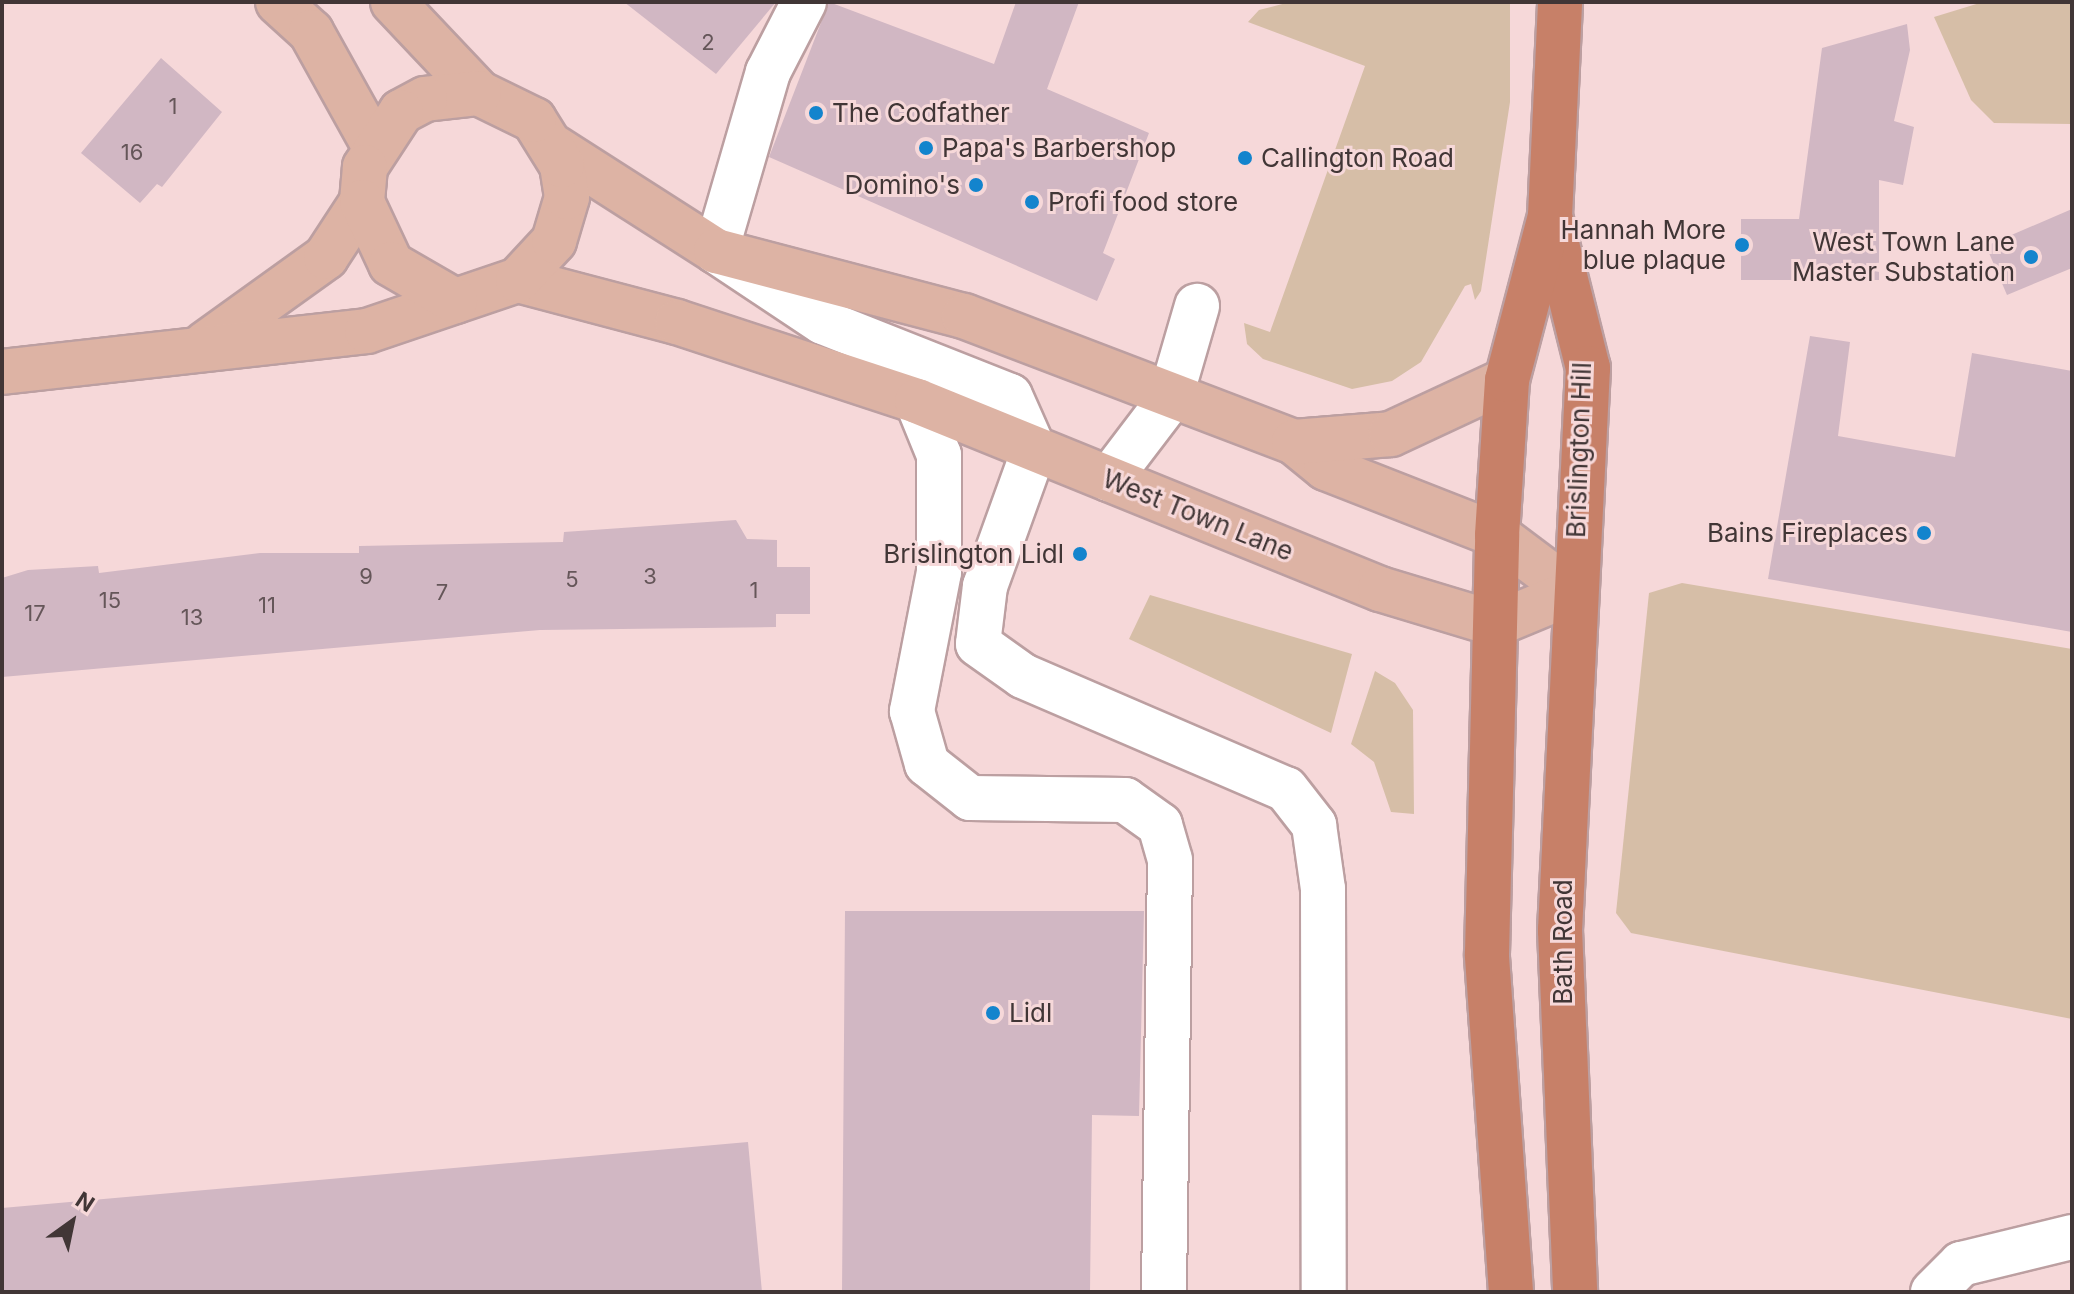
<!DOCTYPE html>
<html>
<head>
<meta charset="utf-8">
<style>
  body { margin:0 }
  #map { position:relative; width:2074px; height:1294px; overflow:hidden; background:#f6d8d9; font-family:Inter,sans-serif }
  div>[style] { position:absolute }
  .green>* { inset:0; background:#d6bea7 }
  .building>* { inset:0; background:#d1b7c3 }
  .roads { filter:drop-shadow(2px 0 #bc9fa1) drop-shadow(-2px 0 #bc9fa1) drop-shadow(0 2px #bc9fa1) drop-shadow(0 -2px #bc9fa1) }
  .minor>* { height:44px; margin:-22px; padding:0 22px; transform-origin:22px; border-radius:22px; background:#fff }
  .major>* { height:44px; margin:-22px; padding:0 22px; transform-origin:22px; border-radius:22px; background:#ddb3a4 }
  .highway>* { height:44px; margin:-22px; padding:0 22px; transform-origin:22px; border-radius:22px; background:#c78068 }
  .dots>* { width:22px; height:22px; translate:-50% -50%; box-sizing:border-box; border:4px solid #f6d8d9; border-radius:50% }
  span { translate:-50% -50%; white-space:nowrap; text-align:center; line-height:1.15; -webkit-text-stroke:6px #f6d8d9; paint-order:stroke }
  .number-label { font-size:22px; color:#655659 }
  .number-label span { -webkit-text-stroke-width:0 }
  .poi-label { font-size:26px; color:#413636 }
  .left { translate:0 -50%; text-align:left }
  .right { translate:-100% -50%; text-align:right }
  .street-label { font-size:26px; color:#413636 }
  .frame { position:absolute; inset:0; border:4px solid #413636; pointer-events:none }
  .north { position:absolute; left:32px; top:1182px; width:80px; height:80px; -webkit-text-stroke:6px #f6d8d9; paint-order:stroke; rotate:33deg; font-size:22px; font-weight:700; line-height:32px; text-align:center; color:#413636 }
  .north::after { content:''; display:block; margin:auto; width:28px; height:36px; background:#413636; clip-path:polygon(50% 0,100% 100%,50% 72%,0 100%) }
</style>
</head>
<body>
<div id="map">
  <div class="green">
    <i style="clip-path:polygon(1290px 2px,1510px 2px,1510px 102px,1481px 291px,1475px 300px,1471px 284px,1465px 286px,1421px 362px,1392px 381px,1352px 389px,1263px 359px,1247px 344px,1244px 323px,1270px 332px,1365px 66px,1248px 22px,1259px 10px)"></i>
    <i style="clip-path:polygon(1983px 2px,2072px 2px,2072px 124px,1994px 123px,1971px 100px,1934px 17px)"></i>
    <i style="clip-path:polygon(1682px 583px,2072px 649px,2072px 1019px,1631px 933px,1616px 913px,1649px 593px)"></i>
    <i style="clip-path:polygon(1150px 595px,1352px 654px,1331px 733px,1129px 639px)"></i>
    <i style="clip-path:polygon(1375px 671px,1395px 683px,1413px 710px,1414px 814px,1391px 812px,1374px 762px,1351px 744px)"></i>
  </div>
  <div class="building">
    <i style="clip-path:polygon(624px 2px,776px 2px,716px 74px)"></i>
    <i style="clip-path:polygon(829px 2px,994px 64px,1016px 2px,1079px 2px,1047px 89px,1149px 133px,1103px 253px,1115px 259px,1097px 301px,769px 157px)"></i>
    <i style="clip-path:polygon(1907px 24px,1910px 50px,1894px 121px,1914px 127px,1903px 185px,1879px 180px,1879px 280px,1741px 280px,1741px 219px,1799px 219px,1822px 48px)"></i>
    <i style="clip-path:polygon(161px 58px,222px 112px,162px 187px,157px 184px,140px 203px,81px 153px)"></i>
    <i style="clip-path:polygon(2072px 209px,2072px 268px,2007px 295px,1986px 246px)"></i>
    <i style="clip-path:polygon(1810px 336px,1850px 342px,1838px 436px,1955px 457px,1972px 353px,2072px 371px,2072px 632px,1768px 579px)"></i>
    <i style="clip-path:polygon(736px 520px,747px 539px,777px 540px,777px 567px,810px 567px,810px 614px,776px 614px,776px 627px,540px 630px,2px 677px,2px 578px,28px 570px,98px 566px,99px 573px,260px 553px,359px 553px,359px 546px,563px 542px,564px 532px)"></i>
    <i style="clip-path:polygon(845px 911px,1144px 911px,1139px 1116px,1092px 1115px,1090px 1292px,842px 1292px)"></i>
    <i style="clip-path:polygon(748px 1142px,762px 1292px,2px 1292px,2px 1208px)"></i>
  </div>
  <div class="roads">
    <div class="minor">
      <i style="left:804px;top:2px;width:79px;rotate:117.2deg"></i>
      <i style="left:768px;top:72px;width:186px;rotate:106.2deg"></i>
      <i style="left:716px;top:251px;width:128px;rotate:33.6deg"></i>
      <i style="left:823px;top:322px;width:201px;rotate:21.6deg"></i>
      <i style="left:1010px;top:396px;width:59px;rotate:66deg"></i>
      <i style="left:1034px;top:450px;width:145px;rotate:109.8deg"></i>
      <i style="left:985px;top:586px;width:58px;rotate:96.9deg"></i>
      <i style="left:978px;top:644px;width:55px;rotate:35.4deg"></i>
      <i style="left:1023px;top:676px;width:286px;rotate:23.3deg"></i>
      <i style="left:1286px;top:789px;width:46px;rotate:52.1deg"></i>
      <i style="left:1314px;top:825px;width:65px;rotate:82deg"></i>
      <i style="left:1323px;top:889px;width:403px;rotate:89.9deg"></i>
      <i style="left:917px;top:401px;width:58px;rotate:67.8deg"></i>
      <i style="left:939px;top:455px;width:117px;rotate:90deg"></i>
      <i style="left:939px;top:572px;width:142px;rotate:101deg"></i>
      <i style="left:912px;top:711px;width:55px;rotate:74.2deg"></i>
      <i style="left:927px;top:764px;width:55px;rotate:38.3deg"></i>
      <i style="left:970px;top:798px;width:155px;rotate:0.7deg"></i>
      <i style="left:1125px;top:800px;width:43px;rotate:35.5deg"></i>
      <i style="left:1160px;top:825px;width:36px;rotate:74deg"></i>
      <i style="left:1170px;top:860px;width:432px;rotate:90.8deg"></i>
      <i style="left:1109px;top:479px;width:101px;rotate:-52.7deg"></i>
      <i style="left:1170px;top:399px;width:97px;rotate:-73.8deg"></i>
      <i style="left:1933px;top:1292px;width:40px;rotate:-45deg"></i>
      <i style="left:1961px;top:1264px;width:114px;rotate:-13.7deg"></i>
    </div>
    <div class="major">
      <i style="left:278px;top:2px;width:45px;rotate:42.3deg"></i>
      <i style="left:311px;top:32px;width:129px;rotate:60.9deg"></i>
      <i style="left:393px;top:2px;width:125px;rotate:46.6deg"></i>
      <i style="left:555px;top:148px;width:191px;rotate:32.6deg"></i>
      <i style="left:716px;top:251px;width:256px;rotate:14.7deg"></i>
      <i style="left:964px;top:316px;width:353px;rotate:20.9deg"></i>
      <i style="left:1294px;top:442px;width:41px;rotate:39.1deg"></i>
      <i style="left:1326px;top:468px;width:184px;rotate:21.4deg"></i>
      <i style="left:1497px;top:535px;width:95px;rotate:36.9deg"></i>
      <i style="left:518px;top:280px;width:164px;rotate:14.8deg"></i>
      <i style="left:677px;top:322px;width:253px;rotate:18.2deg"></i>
      <i style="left:917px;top:401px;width:500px;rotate:22.1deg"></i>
      <i style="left:1380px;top:589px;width:121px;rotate:16.8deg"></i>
      <i style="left:1496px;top:624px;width:83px;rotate:-22.6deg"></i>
      <i style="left:205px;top:344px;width:149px;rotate:-35.7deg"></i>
      <i style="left:326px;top:257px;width:66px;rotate:-56.8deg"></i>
      <i style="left:2px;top:372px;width:367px;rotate:-6.4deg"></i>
      <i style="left:367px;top:331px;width:159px;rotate:-18.7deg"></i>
      <i style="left:518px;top:280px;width:53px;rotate:-47.3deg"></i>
      <i style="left:554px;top:241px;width:46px;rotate:-73.5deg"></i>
      <i style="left:567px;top:197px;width:32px;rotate:-99deg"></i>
      <i style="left:562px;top:165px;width:53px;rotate:-121.9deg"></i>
      <i style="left:534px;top:120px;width:61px;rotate:-153.9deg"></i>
      <i style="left:479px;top:93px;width:54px;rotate:173.7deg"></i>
      <i style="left:425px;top:99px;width:27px;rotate:152deg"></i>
      <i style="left:401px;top:112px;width:66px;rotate:123.2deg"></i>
      <i style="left:365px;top:167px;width:35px;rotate:95deg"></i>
      <i style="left:362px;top:202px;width:68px;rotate:64.9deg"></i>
      <i style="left:391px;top:264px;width:74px;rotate:30deg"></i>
      <i style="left:1294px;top:442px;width:97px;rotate:-4.7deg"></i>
      <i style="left:1391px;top:434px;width:128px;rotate:-25deg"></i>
    </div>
    <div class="highway">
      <i style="left:1551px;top:220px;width:153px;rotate:76deg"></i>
      <i style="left:1588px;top:368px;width:563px;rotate:92.85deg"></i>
      <i style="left:1560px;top:930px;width:362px;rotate:87.6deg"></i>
      <i style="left:1511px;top:1292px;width:339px;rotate:-94.1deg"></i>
      <i style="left:1487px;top:954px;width:419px;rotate:-88.6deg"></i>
      <i style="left:1497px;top:535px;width:155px;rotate:-86.3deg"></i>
      <i style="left:1507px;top:380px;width:170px;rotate:-75.3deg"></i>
      <i style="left:1550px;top:216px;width:214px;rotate:-87.3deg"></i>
    </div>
  </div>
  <div class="dots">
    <i style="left:816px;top:113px;background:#1384cd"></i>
    <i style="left:926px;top:148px;background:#1384cd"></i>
    <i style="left:1245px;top:158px;background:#1384cd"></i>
    <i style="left:976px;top:185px;background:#1384cd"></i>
    <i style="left:1032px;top:202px;background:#1384cd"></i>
    <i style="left:1742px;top:245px;background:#1384cd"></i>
    <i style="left:2031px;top:257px;background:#1384cd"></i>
    <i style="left:1924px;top:533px;background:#1384cd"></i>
    <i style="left:1080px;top:554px;background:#1384cd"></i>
    <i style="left:993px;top:1013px;background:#1384cd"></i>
  </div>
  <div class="number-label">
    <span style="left:708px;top:43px">2</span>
    <span style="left:173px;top:107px">1</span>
    <span style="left:132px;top:153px">16</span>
    <span style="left:366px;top:577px">9</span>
    <span style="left:650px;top:577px">3</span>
    <span style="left:572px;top:580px">5</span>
    <span style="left:754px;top:591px">1</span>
    <span style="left:442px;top:593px">7</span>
    <span style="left:110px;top:601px">15</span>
    <span style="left:267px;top:606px">11</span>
    <span style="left:35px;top:614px">17</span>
    <span style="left:192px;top:618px">13</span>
  </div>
  <div class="poi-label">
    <span class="left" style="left:832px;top:113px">The Codfather</span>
    <span class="left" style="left:942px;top:148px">Papa's Barbershop</span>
    <span class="left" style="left:1261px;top:158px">Callington Road</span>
    <span class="right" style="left:960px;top:185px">Domino's</span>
    <span class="left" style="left:1048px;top:202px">Profi food store</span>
    <span class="right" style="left:1726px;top:245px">Hannah More<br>blue plaque</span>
    <span class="right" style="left:2015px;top:257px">West Town Lane<br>Master Substation</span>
    <span class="right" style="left:1908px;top:533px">Bains Fireplaces</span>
    <span class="right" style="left:1064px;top:554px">Brislington Lidl</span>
    <span class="left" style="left:1009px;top:1013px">Lidl</span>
  </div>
  <div class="street-label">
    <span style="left:1579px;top:450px;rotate:-88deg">Brislington Hill</span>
    <span style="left:1198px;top:515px;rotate:22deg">West Town Lane</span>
    <span style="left:1563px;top:942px;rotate:-90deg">Bath Road</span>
  </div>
  <div class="frame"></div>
  <div class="north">N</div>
</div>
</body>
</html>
